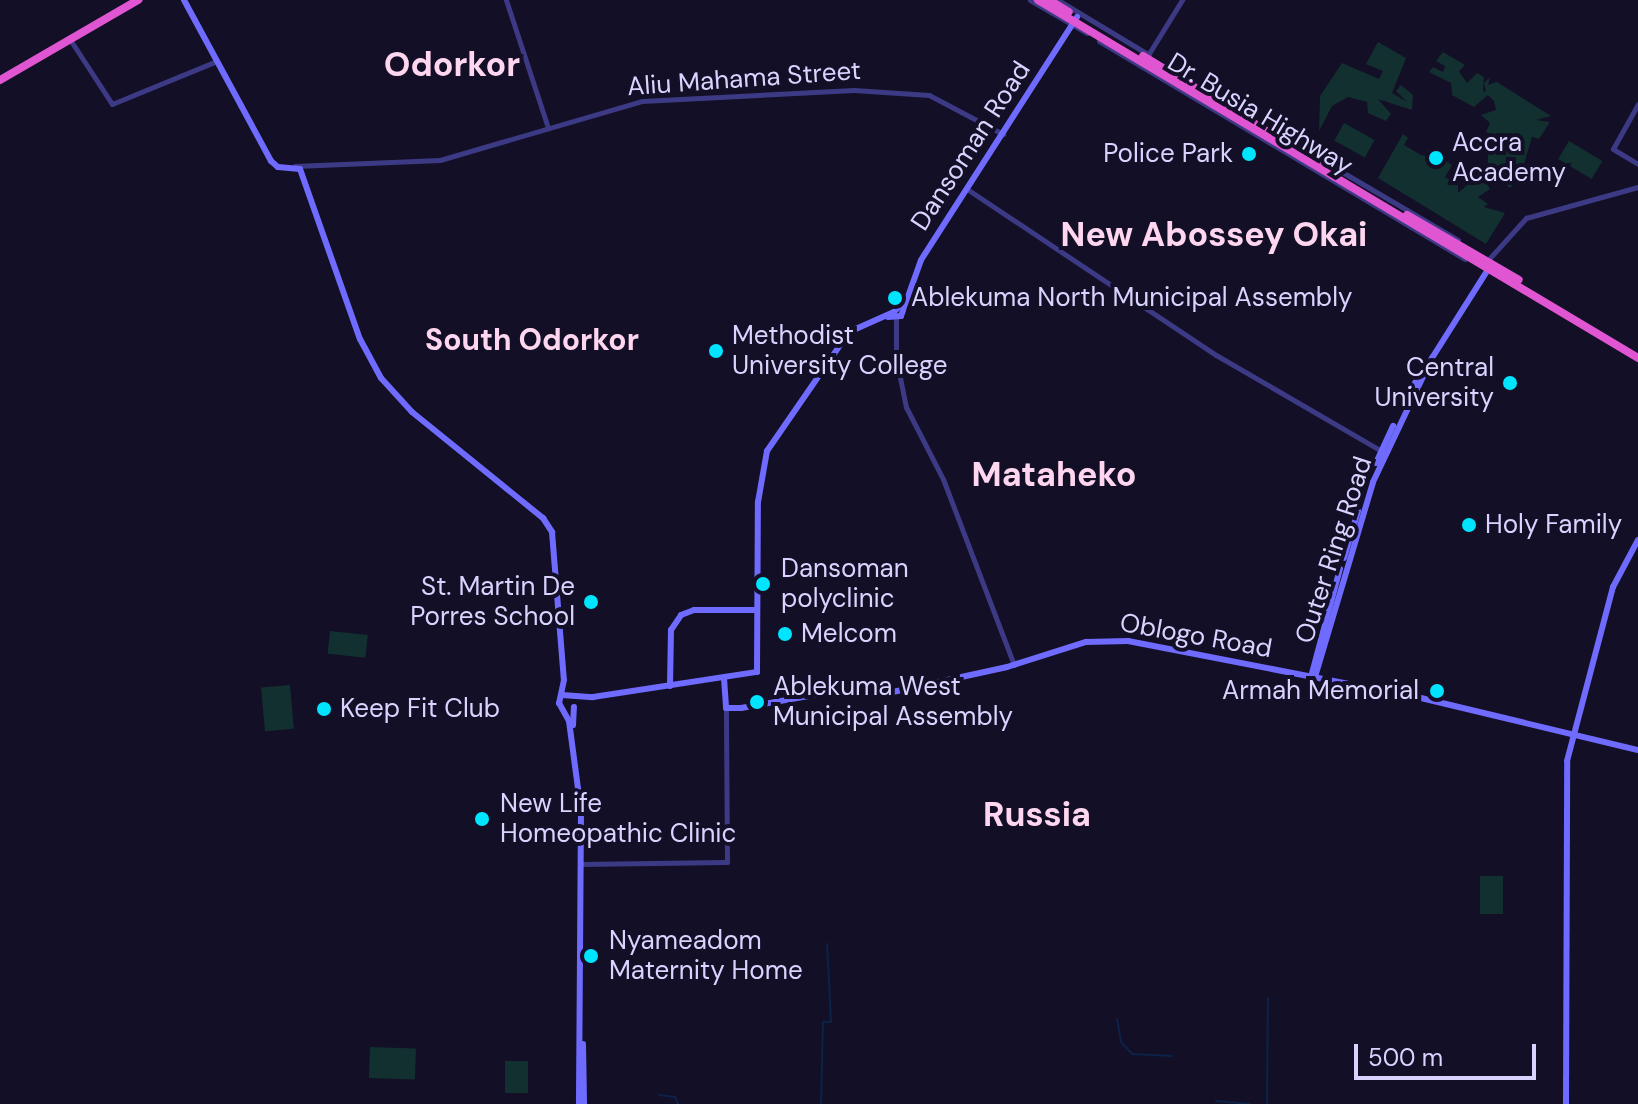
<!DOCTYPE html>
<html>
<head>
<meta charset="utf-8">
<style>
  body { margin:0 }
  #map { position:relative; width:1638px; height:1104px; overflow:hidden; background:#130f26; font-family:"DM Sans",sans-serif }
  div>[style] { position:absolute }
  .green>* { inset:0; background:#12302f; transform-origin:0 0 }
  .stream>* { height:2px; margin:-1px; padding:0 1px; transform-origin:1px; border-radius:1px; background:#0c2248 }
  .tertiary>* { height:5px; margin:-2.5px; padding:0 2.5px; transform-origin:2.5px; border-radius:2.5px; background:#3d3a85 }
  .secondary>* { height:6px; margin:-3px; padding:0 3px; transform-origin:3px; border-radius:3px; background:#6f6bff }
  .trunk>* { height:8px; margin:-4px; padding:0 4px; transform-origin:4px; border-radius:4px; background:#e055d1 }
  .dots>* { width:22px; height:22px; translate:-50% -50%; box-sizing:border-box; border:4px solid #130f26; border-radius:50% }
  span { translate:-50% -50%; white-space:nowrap; text-align:center; line-height:1.15; -webkit-text-stroke:8px #130f26; paint-order:stroke }
  .street-label { font-size:26px; color:#d9d4ff }
  .poi-label { font-size:26px; color:#d9d4ff }
  .left { translate:0 -50%; text-align:left }
  .right { translate:-100% -50%; text-align:right }
  .quarter-label { font-size:30px; color:#ffd6f0; font-weight:700 }
  .district-label { font-size:34px; color:#ffd6f0; font-weight:700 }
  .scale { position:absolute; left:1354px; top:1044px; width:182px; height:36px; box-sizing:border-box; border:4px solid #d9d4ff; border-top:0; padding-left:10px; font-size:24px; line-height:28px; white-space:nowrap; color:#d9d4ff; -webkit-text-stroke:6px #130f26; paint-order:stroke }
</style>
</head>
<body>
<div id="map">
  <div class="green">
    <i style="clip-path:polygon(1378px 42px,1406px 58px,1392px 93px,1407px 102px,1396px 91px,1401px 85px,1413px 95px,1412px 110px,1378px 99px,1391px 114px,1386px 121px,1368px 113px,1367px 102px,1348px 97px,1332px 106px,1319px 131px,1320px 96px,1342px 63px,1379px 79px,1383px 71px,1366px 64px)"></i>
    <i style="clip-path:polygon(1443px 52px,1465px 65px,1459px 71px,1467px 83px,1477px 73px,1484px 77px,1483px 91px,1486px 92px,1484px 83px,1490px 77px,1488px 85px,1497px 82px,1551px 116px,1536px 120px,1550px 122px,1539px 139px,1532px 137px,1518px 184px,1508px 181px,1513px 185px,1510px 188px,1488px 170px,1488px 146px,1495px 137px,1486px 132px,1490px 123px,1481px 115px,1496px 110px,1494px 101px,1488px 95px,1474px 107px,1452px 95px,1451px 83px,1429px 72px,1433px 67px,1443px 72px,1445px 66px,1436px 61px)"></i>
    <i style="left:1344px;top:123px;width:35px;height:20px;rotate:29deg"></i>
    <i style="clip-path:polygon(1403px 134px,1408px 138px,1404px 145px,1421px 155px,1427px 156px,1427px 149px,1452px 165px,1445px 177px,1458px 185px,1458px 193px,1475px 178px,1487px 184px,1490px 189px,1478px 197px,1488px 204px,1484px 207px,1505px 213px,1486px 244px,1378px 178px)"></i>
    <i style="left:1569px;top:141px;width:39px;height:21px;rotate:31deg"></i>
    <i style="left:330px;top:631px;width:38px;height:23px;rotate:6deg"></i>
    <i style="left:290px;top:685px;width:44px;height:29px;rotate:85deg"></i>
    <i style="left:1480px;top:876px;width:23px;height:38px"></i>
    <i style="left:370px;top:1047px;width:46px;height:31px;rotate:2deg"></i>
    <i style="left:505px;top:1061px;width:23px;height:32px"></i>
  </div>
  <div class="stream">
    <i style="left:1117px;top:1019px;width:23px;rotate:80deg"></i>
    <i style="left:1121px;top:1042px;width:16px;rotate:47deg"></i>
    <i style="left:1132px;top:1054px;width:40px;rotate:2.9deg"></i>
    <i style="left:659px;top:1095px;width:16px;rotate:7deg"></i>
    <i style="left:675px;top:1097px;width:8px;rotate:67deg"></i>
    <i style="left:1216px;top:1101px;width:34px;rotate:5deg"></i>
    <i style="left:821px;top:1104px;width:82px;rotate:-88.6deg"></i>
    <i style="left:823px;top:1022px;width:8px"></i>
    <i style="left:831px;top:1022px;width:78px;rotate:-92.9deg"></i>
    <i style="left:1267px;top:1104px;width:106px;rotate:-89.5deg"></i>
  </div>
  <div class="tertiary">
    <i style="left:506px;top:0;width:135px;rotate:71.8deg"></i>
    <i style="left:1030px;top:0;width:66px;rotate:30.1deg"></i>
    <i style="left:1058px;top:0;width:106px;rotate:31.1deg"></i>
    <i style="left:71px;top:41px;width:75px;rotate:56.9deg"></i>
    <i style="left:112px;top:104px;width:113px;rotate:-22.3deg"></i>
    <i style="left:1099px;top:41px;width:426px;rotate:30.8deg"></i>
    <i style="left:1148px;top:55px;width:65px;rotate:-58.3deg"></i>
    <i style="left:1638px;top:104px;width:51px;rotate:119.1deg"></i>
    <i style="left:1613px;top:149px;width:29px;rotate:31deg"></i>
    <i style="left:1294px;top:143px;width:35px;rotate:31deg"></i>
    <i style="left:295px;top:166px;width:145px;rotate:-2.4deg"></i>
    <i style="left:440px;top:160px;width:210px;rotate:-16.3deg"></i>
    <i style="left:642px;top:101px;width:212px;rotate:-3deg"></i>
    <i style="left:854px;top:90px;width:75px;rotate:3.8deg"></i>
    <i style="left:929px;top:95px;width:84px;rotate:27.8deg"></i>
    <i style="left:1332px;top:166px;width:146px;rotate:30.4deg"></i>
    <i style="left:967px;top:189px;width:299px;rotate:33.7deg"></i>
    <i style="left:1216px;top:355px;width:195px;rotate:30.1deg"></i>
    <i style="left:1488px;top:260px;width:57px;rotate:-47.9deg"></i>
    <i style="left:1526px;top:218px;width:116px;rotate:-15.5deg"></i>
    <i style="left:896px;top:317px;width:41px;rotate:90deg"></i>
    <i style="left:896px;top:358px;width:50px;rotate:78.5deg"></i>
    <i style="left:906px;top:407px;width:81px;rotate:62.8deg"></i>
    <i style="left:943px;top:479px;width:199px;rotate:69.1deg"></i>
    <i style="left:581px;top:864px;width:146px;rotate:-0.8deg"></i>
    <i style="left:727px;top:862px;width:154px;rotate:-90.4deg"></i>
  </div>
  <div class="secondary">
    <i style="left:184px;top:0;width:183px;rotate:61.6deg"></i>
    <i style="left:271px;top:161px;width:9px;rotate:41deg"></i>
    <i style="left:278px;top:167px;width:22px;rotate:5deg"></i>
    <i style="left:300px;top:169px;width:180px;rotate:70.6deg"></i>
    <i style="left:360px;top:339px;width:44px;rotate:61.7deg"></i>
    <i style="left:381px;top:378px;width:46px;rotate:47.6deg"></i>
    <i style="left:412px;top:412px;width:169px;rotate:39deg"></i>
    <i style="left:543px;top:518px;width:17px;rotate:57deg"></i>
    <i style="left:552px;top:532px;width:148px;rotate:85.4deg"></i>
    <i style="left:564px;top:680px;width:24px;rotate:102deg"></i>
    <i style="left:559px;top:703px;width:21px;rotate:61deg"></i>
    <i style="left:569px;top:721px;width:91px;rotate:82.4deg"></i>
    <i style="left:581px;top:811px;width:293px;rotate:90.4deg"></i>
    <i style="left:888px;top:317px;width:13px;rotate:-4deg"></i>
    <i style="left:901px;top:316px;width:59px;rotate:-70.3deg"></i>
    <i style="left:921px;top:260px;width:289px;rotate:-57.3deg"></i>
    <i style="left:1405px;top:402px;width:41px;rotate:-62.2deg"></i>
    <i style="left:1376px;top:463px;width:41px;rotate:-65.3deg"></i>
    <i style="left:1344px;top:558px;width:49px;rotate:-73.4deg"></i>
    <i style="left:1311px;top:677px;width:112px;rotate:-75deg"></i>
    <i style="left:1315px;top:677px;width:203px;rotate:-73.4deg"></i>
    <i style="left:1373px;top:482px;width:137px;rotate:-64.6deg"></i>
    <i style="left:1432px;top:358px;width:107px;rotate:-57.7deg"></i>
    <i style="left:724px;top:678px;width:30px;rotate:86deg"></i>
    <i style="left:726px;top:708px;width:15px"></i>
    <i style="left:741px;top:708px;width:80px;rotate:-10deg"></i>
    <i style="left:820px;top:694px;width:68px;rotate:-0.8deg"></i>
    <i style="left:888px;top:693px;width:122px;rotate:-12.3deg"></i>
    <i style="left:1007px;top:667px;width:83px;rotate:-17.6deg"></i>
    <i style="left:1086px;top:642px;width:42px;rotate:-1.4deg"></i>
    <i style="left:1128px;top:641px;width:298px;rotate:11deg"></i>
    <i style="left:1421px;top:698px;width:223px;rotate:13.5deg"></i>
    <i style="left:670px;top:686px;width:56px;rotate:-89deg"></i>
    <i style="left:671px;top:630px;width:18px;rotate:-56deg"></i>
    <i style="left:681px;top:615px;width:14px;rotate:-21deg"></i>
    <i style="left:694px;top:610px;width:63px"></i>
    <i style="left:562px;top:695px;width:31px;rotate:4deg"></i>
    <i style="left:593px;top:697px;width:166px;rotate:-8.7deg"></i>
    <i style="left:757px;top:672px;width:170px;rotate:-89.7deg"></i>
    <i style="left:758px;top:502px;width:52px;rotate:-80deg"></i>
    <i style="left:767px;top:451px;width:145px;rotate:-55.4deg"></i>
    <i style="left:849px;top:332px;width:49px;rotate:-24deg"></i>
    <i style="left:894px;top:312px;width:16px;rotate:-47deg"></i>
    <i style="left:573px;top:725px;width:18px;rotate:-87deg"></i>
    <i style="left:583px;top:1044px;width:60px;rotate:89deg"></i>
    <i style="left:1566px;top:1104px;width:343px;rotate:-89.8deg"></i>
    <i style="left:1567px;top:761px;width:180px;rotate:-75.2deg"></i>
    <i style="left:1613px;top:587px;width:53px;rotate:-62deg"></i>
  </div>
  <div class="trunk">
    <i style="left:1038px;top:0;width:699px;rotate:30.82deg"></i>
    <i style="left:1049px;top:0;width:23px;rotate:31deg"></i>
    <i style="left:1143px;top:56px;width:178px;rotate:31.2deg"></i>
    <i style="left:0;top:80px;width:160px;rotate:-30.1deg"></i>
    <i style="left:1322px;top:160px;width:17px;rotate:45deg"></i>
    <i style="left:1407px;top:215px;width:129px;rotate:30.1deg"></i>
  </div>
  <div class="dots">
    <i style="left:1249px;top:154px;background:#00e5ff"></i>
    <i style="left:1436px;top:158px;background:#00e5ff"></i>
    <i style="left:895px;top:298px;background:#00e5ff"></i>
    <i style="left:716px;top:351px;background:#00e5ff"></i>
    <i style="left:1510px;top:383px;background:#00e5ff"></i>
    <i style="left:1469px;top:525px;background:#00e5ff"></i>
    <i style="left:763px;top:584px;background:#00e5ff"></i>
    <i style="left:591px;top:602px;background:#00e5ff"></i>
    <i style="left:785px;top:634px;background:#00e5ff"></i>
    <i style="left:1437px;top:691px;background:#00e5ff"></i>
    <i style="left:757px;top:702px;background:#00e5ff"></i>
    <i style="left:324px;top:709px;background:#00e5ff"></i>
    <i style="left:482px;top:819px;background:#00e5ff"></i>
    <i style="left:591px;top:956px;background:#00e5ff"></i>
  </div>
  <div class="street-label">
    <span style="left:744px;top:79px;rotate:-4deg">Aliu Mahama Street</span>
    <span style="left:1260px;top:114px;rotate:31deg">Dr. Busia Highway</span>
    <span style="left:971px;top:146px;rotate:-57deg">Dansoman Road</span>
    <span style="left:1334px;top:550px;rotate:-72deg">Outer Ring Road</span>
    <span style="left:1196px;top:636px;rotate:10deg">Oblogo Road</span>
  </div>
  <div class="poi-label">
    <span class="left" style="left:1452px;top:158px">Accra<br>Academy</span>
    <span class="right" style="left:1233px;top:154px">Police Park</span>
    <span class="left" style="left:911px;top:298px">Ablekuma North Municipal Assembly</span>
    <span class="left" style="left:732px;top:351px">Methodist<br>University College</span>
    <span class="right" style="left:1494px;top:383px">Central<br>University</span>
    <span class="left" style="left:1485px;top:525px">Holy Family</span>
    <span class="left" style="left:781px;top:584px">Dansoman<br>polyclinic</span>
    <span class="right" style="left:575px;top:602px">St. Martin De<br>Porres School</span>
    <span class="left" style="left:801px;top:634px">Melcom</span>
    <span class="left" style="left:773px;top:702px">Ablekuma West<br>Municipal Assembly</span>
    <span class="right" style="left:1419px;top:691px">Armah Memorial</span>
    <span class="left" style="left:340px;top:709px">Keep Fit Club</span>
    <span class="left" style="left:500px;top:819px">New Life<br>Homeopathic Clinic</span>
    <span class="left" style="left:609px;top:956px">Nyameadom<br>Maternity Home</span>
  </div>
  <div class="quarter-label">
    <span style="left:532px;top:340px">South Odorkor</span>
  </div>
  <div class="district-label">
    <span style="left:452px;top:65px">Odorkor</span>
    <span style="left:1214px;top:235px">New Abossey Okai</span>
    <span style="left:1054px;top:475px">Mataheko</span>
    <span style="left:1037px;top:815px">Russia</span>
  </div>
  <div class="scale">500 m</div>
</div>
</body>
</html>
